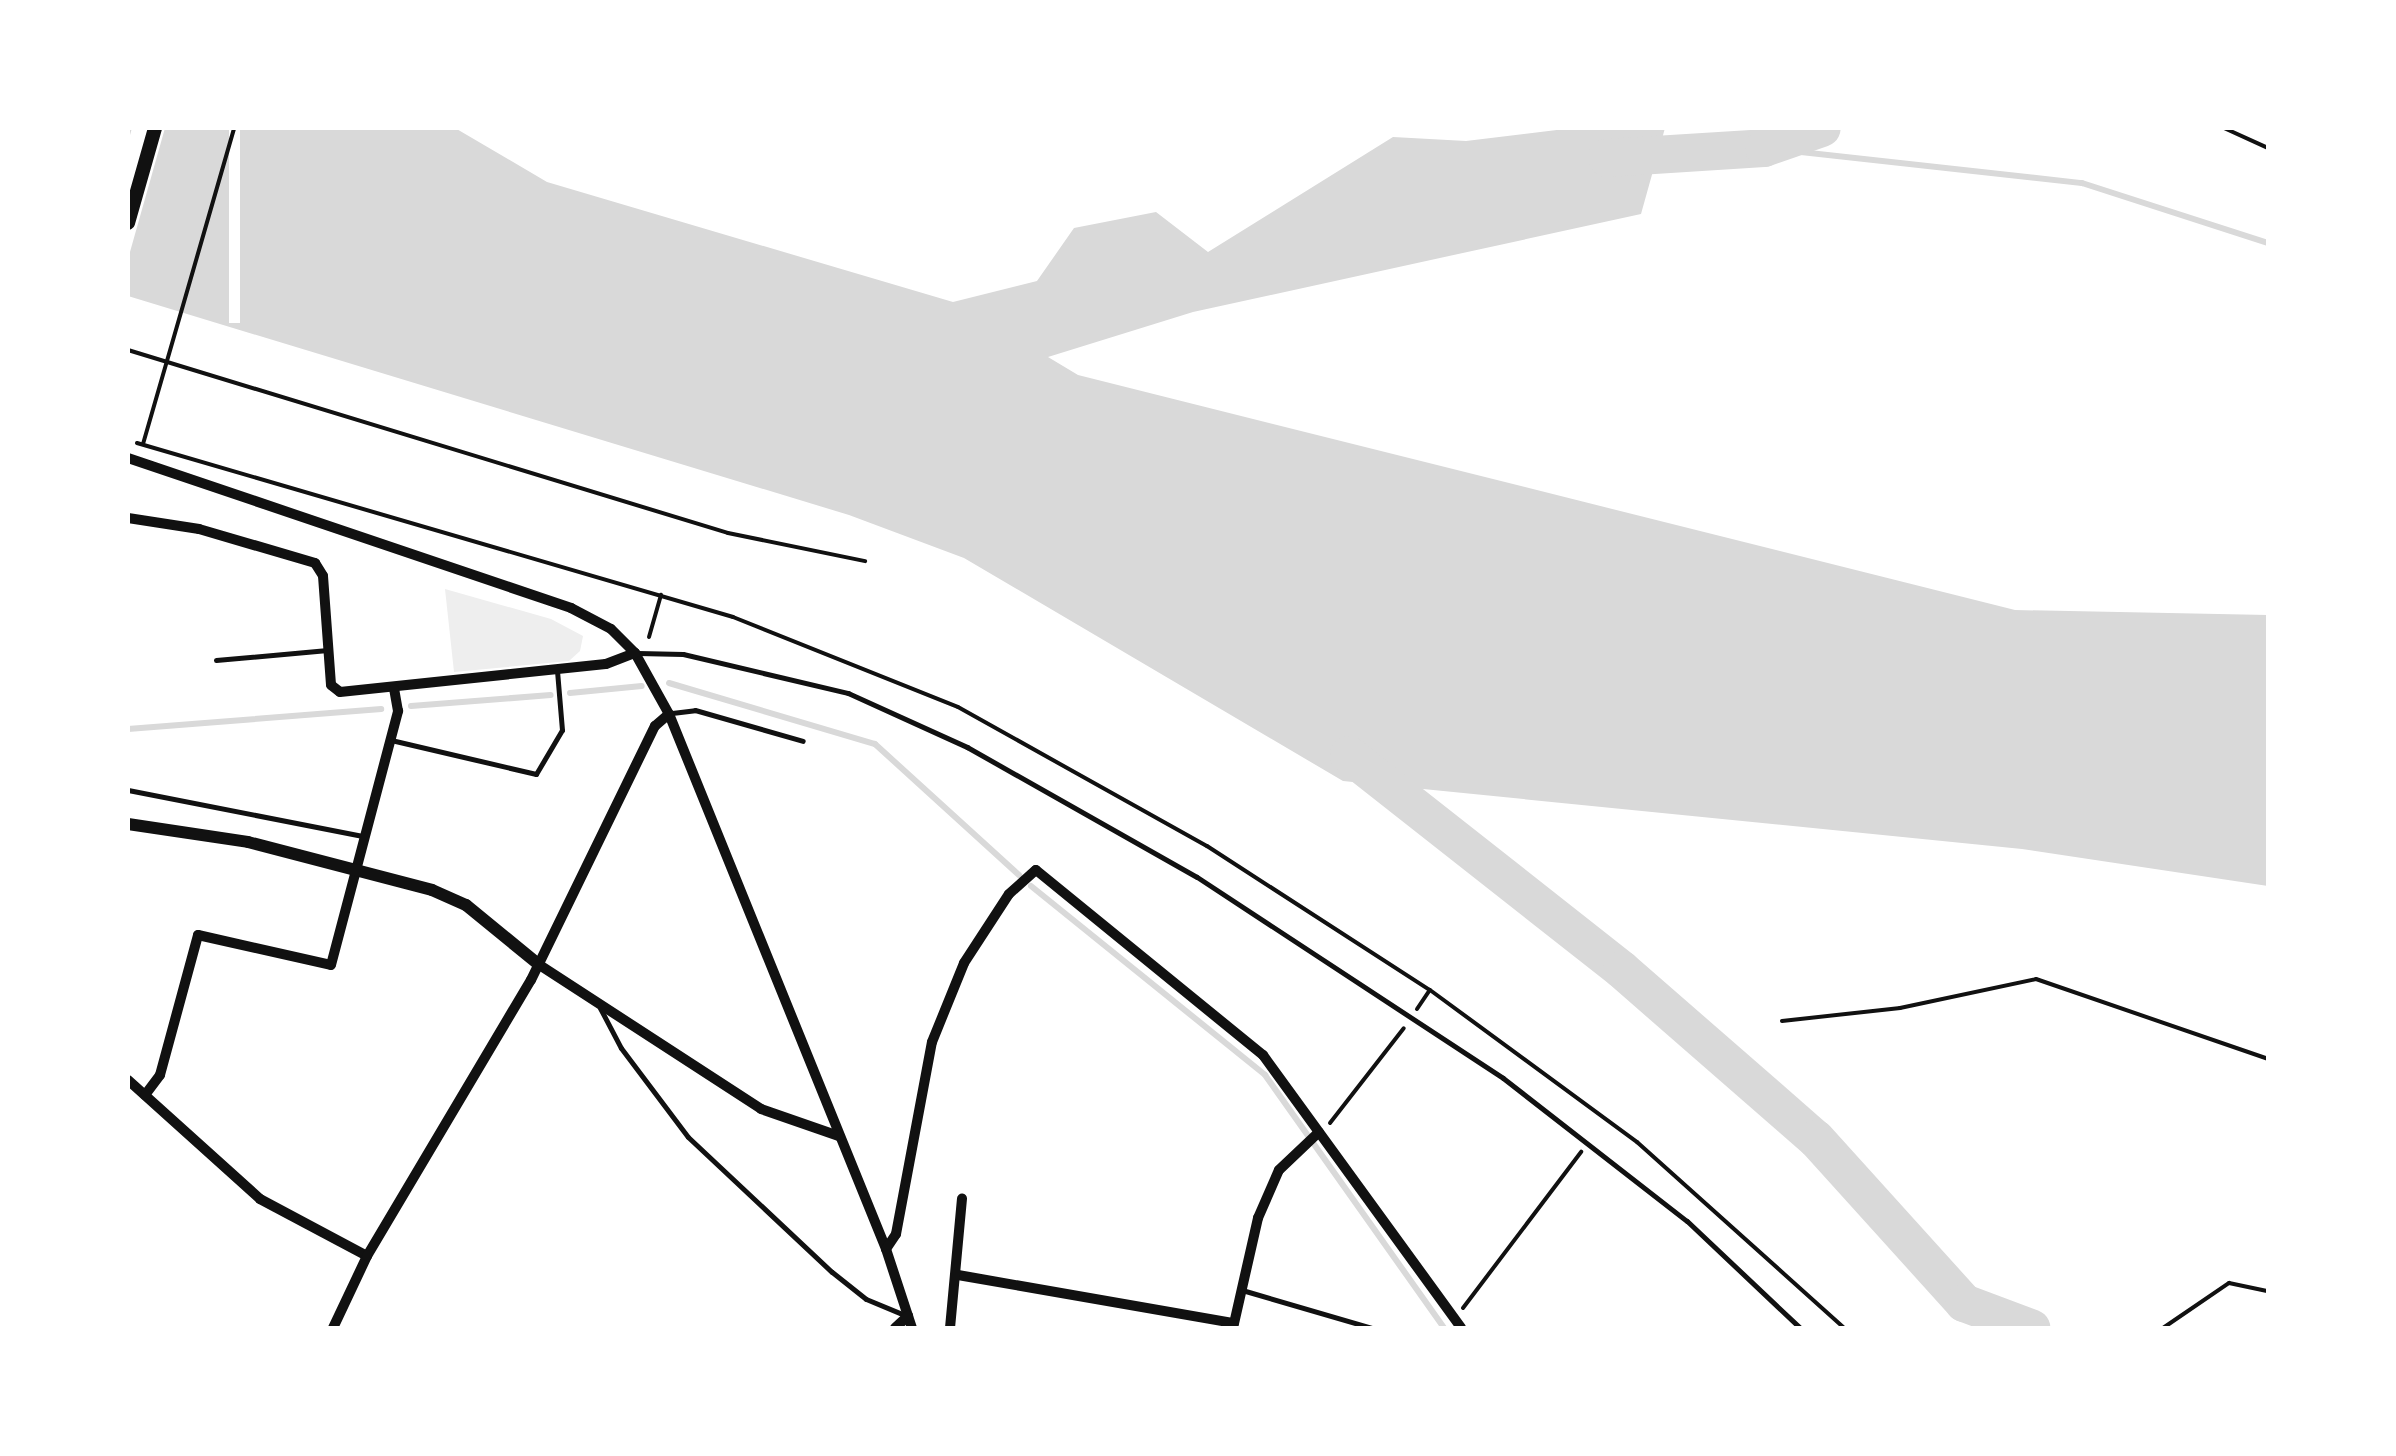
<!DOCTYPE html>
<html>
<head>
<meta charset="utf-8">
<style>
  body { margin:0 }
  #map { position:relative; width:2396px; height:1456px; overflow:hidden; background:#fff; font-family:"Playfair Display",serif }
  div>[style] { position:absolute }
  .green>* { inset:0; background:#eee }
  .water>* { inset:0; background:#d9d9d9 }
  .pier>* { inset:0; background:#fff; transform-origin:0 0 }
  .stream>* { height:6px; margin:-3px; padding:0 3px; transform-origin:3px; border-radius:3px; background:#d9d9d9 }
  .river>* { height:38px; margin:-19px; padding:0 19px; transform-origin:19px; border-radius:19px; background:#d9d9d9 }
  .path>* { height:4px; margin:-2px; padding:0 2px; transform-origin:2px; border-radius:2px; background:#111 }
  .service>* { height:5px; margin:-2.5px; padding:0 2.5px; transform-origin:2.5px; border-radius:2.5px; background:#111 }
  .minor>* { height:10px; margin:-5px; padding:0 5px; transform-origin:5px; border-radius:5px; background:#111 }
  .tertiary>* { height:12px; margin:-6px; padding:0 6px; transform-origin:6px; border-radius:6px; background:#111 }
  .secondary>* { height:14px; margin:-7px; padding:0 7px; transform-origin:7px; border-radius:7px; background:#111 }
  span { translate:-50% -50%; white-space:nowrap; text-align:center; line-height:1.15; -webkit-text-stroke:8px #fff; paint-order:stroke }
  .frame { position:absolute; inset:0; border:130px solid #fff; pointer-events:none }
</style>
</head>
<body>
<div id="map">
  <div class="green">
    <i style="clip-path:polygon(445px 589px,551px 619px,583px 636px,580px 651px,569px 661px,454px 672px)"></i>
  </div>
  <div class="water">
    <i style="clip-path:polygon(128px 128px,455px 128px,547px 182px,953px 302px,1037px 281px,1074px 228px,1156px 212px,1208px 252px,1393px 137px,1466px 141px,1573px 128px,1665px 128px,1641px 214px,1193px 312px,1048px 357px,1078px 375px,2015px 610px,2268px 615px,2268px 886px,2022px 849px,1343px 781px,964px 558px,849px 515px,128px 296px)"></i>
  </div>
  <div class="pier">
    <i style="clip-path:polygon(132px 128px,165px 128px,128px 259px,128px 142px)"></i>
    <i style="left:229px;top:128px;width:11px;height:195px"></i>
  </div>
  <div class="stream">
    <i style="left:1764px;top:148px;width:320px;rotate:6.3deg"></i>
    <i style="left:2082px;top:183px;width:195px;rotate:17.9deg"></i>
    <i style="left:669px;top:683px;width:215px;rotate:16.5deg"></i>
    <i style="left:875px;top:744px;width:195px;rotate:42.3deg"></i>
    <i style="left:570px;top:693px;width:72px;rotate:-5.6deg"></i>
    <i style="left:411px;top:706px;width:140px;rotate:-4.5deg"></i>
    <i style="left:128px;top:729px;width:254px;rotate:-4.5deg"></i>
    <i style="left:1031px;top:886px;width:301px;rotate:38.9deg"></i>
    <i style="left:1265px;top:1075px;width:310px;rotate:54.7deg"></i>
  </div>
  <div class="river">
    <i style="left:1607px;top:158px;width:157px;rotate:-3.6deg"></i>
    <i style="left:1764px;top:148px;width:61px;rotate:-19deg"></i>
    <i style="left:1349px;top:755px;width:347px;rotate:38.2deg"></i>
    <i style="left:1622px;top:970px;width:257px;rotate:41.1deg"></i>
    <i style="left:1816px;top:1139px;width:221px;rotate:47.9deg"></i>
    <i style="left:1964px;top:1303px;width:72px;rotate:20.5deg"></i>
  </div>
  <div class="path">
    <i style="left:2224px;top:128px;width:48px;rotate:24.4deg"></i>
    <i style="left:128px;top:350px;width:627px;rotate:16.96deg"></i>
    <i style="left:728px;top:533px;width:140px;rotate:11.6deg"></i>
    <i style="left:137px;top:443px;width:621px;rotate:16.27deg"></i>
    <i style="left:733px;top:617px;width:242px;rotate:21.8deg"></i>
    <i style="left:958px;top:707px;width:285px;rotate:29.2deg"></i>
    <i style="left:1207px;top:846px;width:265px;rotate:32.9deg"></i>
    <i style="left:1430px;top:990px;width:257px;rotate:36.3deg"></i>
    <i style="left:1637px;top:1142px;width:278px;rotate:41.9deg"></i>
    <i style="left:143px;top:444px;width:329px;rotate:-73.9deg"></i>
    <i style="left:649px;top:637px;width:44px;rotate:-74.1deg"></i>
    <i style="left:1417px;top:1009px;width:23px;rotate:-56deg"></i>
    <i style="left:1782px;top:1021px;width:119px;rotate:-6.3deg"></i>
    <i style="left:1900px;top:1008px;width:139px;rotate:-12deg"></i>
    <i style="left:2036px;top:979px;width:245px;rotate:19deg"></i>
    <i style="left:1330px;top:1123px;width:120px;rotate:-52.1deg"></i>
    <i style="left:1463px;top:1308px;width:196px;rotate:-52.9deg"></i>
    <i style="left:2163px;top:1328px;width:80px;rotate:-34.3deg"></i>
    <i style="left:2229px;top:1283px;width:40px;rotate:12deg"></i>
  </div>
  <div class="service">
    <i style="left:638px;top:653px;width:45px;rotate:1.3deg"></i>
    <i style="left:683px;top:654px;width:170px;rotate:13.3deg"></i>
    <i style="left:848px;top:693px;width:131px;rotate:24.4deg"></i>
    <i style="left:967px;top:747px;width:264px;rotate:29.5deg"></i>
    <i style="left:1197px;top:877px;width:366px;rotate:33.3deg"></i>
    <i style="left:1503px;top:1078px;width:233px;rotate:37.9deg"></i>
    <i style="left:1687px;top:1221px;width:156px;rotate:43.4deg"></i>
    <i style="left:216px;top:660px;width:112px;rotate:-5.1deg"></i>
    <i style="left:672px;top:713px;width:23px;rotate:-7deg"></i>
    <i style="left:695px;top:710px;width:112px;rotate:16deg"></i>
    <i style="left:391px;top:740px;width:149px;rotate:13.2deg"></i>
    <i style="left:536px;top:774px;width:51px;rotate:-59.4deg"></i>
    <i style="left:562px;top:730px;width:60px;rotate:-94.8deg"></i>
    <i style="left:128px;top:790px;width:239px;rotate:11.1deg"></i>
    <i style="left:600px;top:1008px;width:45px;rotate:62.3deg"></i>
    <i style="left:621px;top:1048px;width:111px;rotate:53deg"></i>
    <i style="left:688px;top:1137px;width:197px;rotate:43.2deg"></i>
    <i style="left:832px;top:1272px;width:43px;rotate:38.5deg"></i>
    <i style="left:866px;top:1299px;width:44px;rotate:22.5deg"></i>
    <i style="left:1242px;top:1290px;width:135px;rotate:16.3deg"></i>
  </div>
  <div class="minor">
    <i style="left:128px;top:458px;width:468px;rotate:18.7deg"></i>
    <i style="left:571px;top:608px;width:45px;rotate:27.7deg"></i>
    <i style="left:611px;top:629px;width:34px;rotate:45deg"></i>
    <i style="left:635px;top:653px;width:70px;rotate:60.9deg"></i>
    <i style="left:669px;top:714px;width:577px;rotate:67.92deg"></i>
    <i style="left:886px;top:1249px;width:83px;rotate:71.8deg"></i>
    <i style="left:128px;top:518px;width:72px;rotate:8.8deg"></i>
    <i style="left:199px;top:529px;width:121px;rotate:16.3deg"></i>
    <i style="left:315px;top:563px;width:15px;rotate:58deg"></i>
    <i style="left:323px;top:576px;width:109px;rotate:85.8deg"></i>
    <i style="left:331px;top:685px;width:11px;rotate:38deg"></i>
    <i style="left:340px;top:692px;width:267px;rotate:-6deg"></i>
    <i style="left:606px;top:664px;width:31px;rotate:-21deg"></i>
    <i style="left:538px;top:964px;width:266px;rotate:33deg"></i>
    <i style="left:761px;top:1109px;width:83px;rotate:19.1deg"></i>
    <i style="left:128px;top:1080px;width:178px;rotate:42deg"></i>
    <i style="left:260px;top:1199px;width:121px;rotate:28deg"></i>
    <i style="left:145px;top:1095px;width:25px;rotate:-53deg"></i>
    <i style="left:160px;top:1075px;width:145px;rotate:-74.8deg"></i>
    <i style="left:198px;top:935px;width:136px;rotate:12.7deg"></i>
    <i style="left:331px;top:965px;width:263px;rotate:-75.2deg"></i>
    <i style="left:398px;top:711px;width:22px;rotate:-100deg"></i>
    <i style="left:886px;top:1249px;width:18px;rotate:-56deg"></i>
    <i style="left:896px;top:1234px;width:195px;rotate:-79.4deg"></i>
    <i style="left:932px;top:1042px;width:85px;rotate:-67.9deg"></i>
    <i style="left:964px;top:963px;width:82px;rotate:-56.9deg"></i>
    <i style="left:1009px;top:894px;width:36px;rotate:-42deg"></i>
    <i style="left:1036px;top:870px;width:293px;rotate:39.2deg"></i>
    <i style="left:1263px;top:1055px;width:337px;rotate:54deg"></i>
    <i style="left:958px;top:1275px;width:280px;rotate:9.9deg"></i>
    <i style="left:333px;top:1328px;width:80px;rotate:-64.7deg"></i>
    <i style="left:367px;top:1256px;width:321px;rotate:-59.3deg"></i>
    <i style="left:531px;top:980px;width:283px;rotate:-64deg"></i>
    <i style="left:655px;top:726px;width:18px;rotate:-41deg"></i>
    <i style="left:895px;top:1328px;width:18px;rotate:-43deg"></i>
    <i style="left:950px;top:1328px;width:130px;rotate:-84.7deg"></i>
    <i style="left:1233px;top:1328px;width:113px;rotate:-77.2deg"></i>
    <i style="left:1258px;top:1218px;width:52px;rotate:-66.4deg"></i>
    <i style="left:1279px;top:1170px;width:55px;rotate:-43.5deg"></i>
  </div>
  <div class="tertiary">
    <i style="left:128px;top:824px;width:121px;rotate:8.5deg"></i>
    <i style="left:248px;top:842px;width:190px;rotate:14.6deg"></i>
    <i style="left:432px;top:890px;width:37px;rotate:24deg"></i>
    <i style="left:466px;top:905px;width:93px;rotate:39.3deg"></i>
  </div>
  <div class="secondary">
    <i style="left:128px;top:223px;width:99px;rotate:-74.1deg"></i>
  </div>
  <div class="frame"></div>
</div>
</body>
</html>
